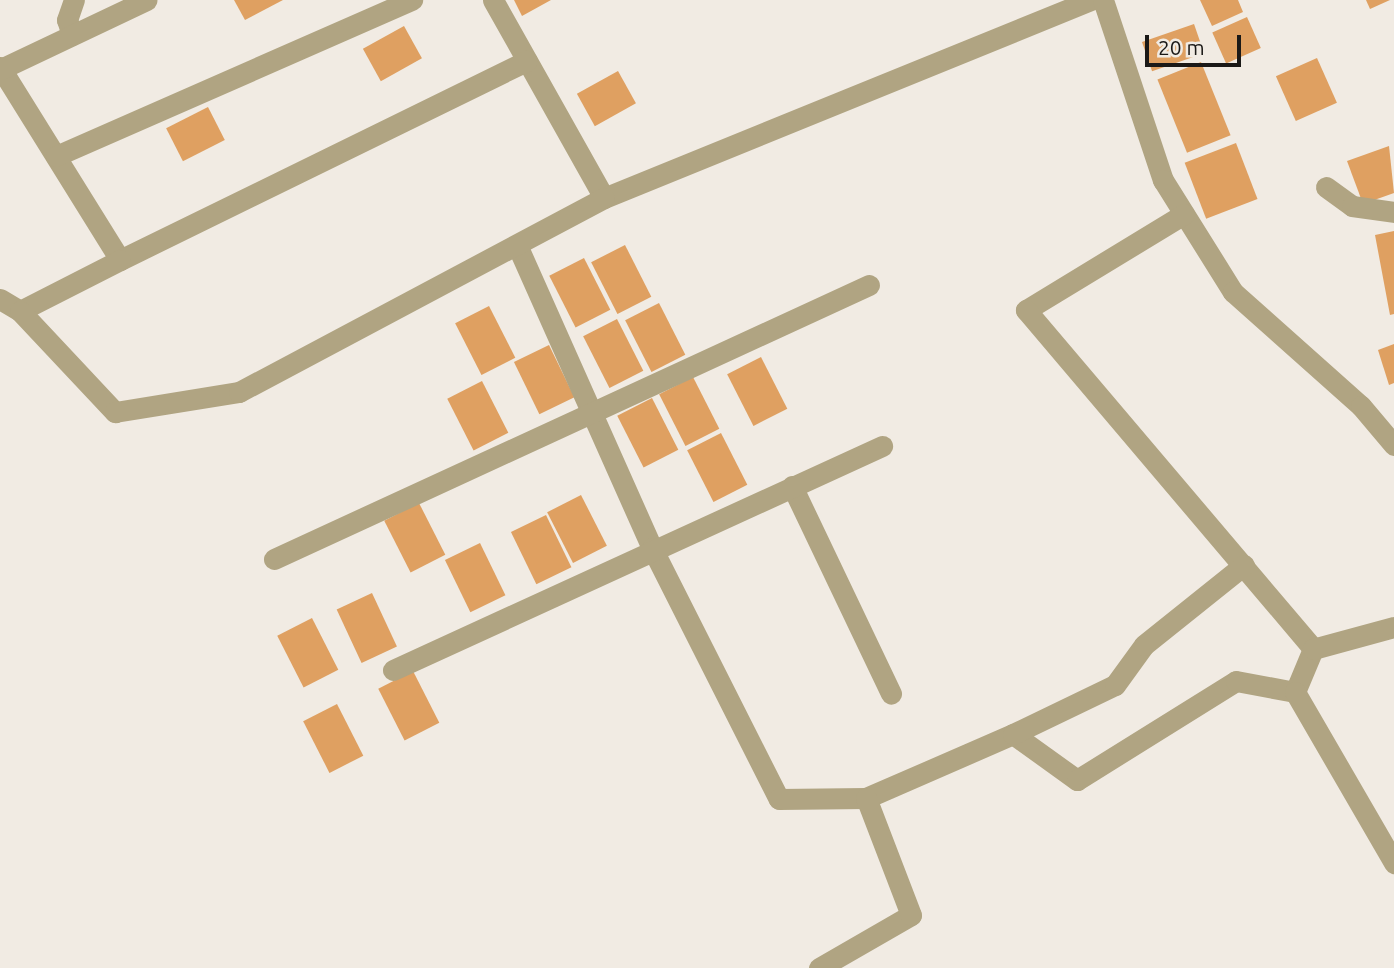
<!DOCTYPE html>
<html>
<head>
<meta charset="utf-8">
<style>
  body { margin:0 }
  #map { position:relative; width:1394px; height:968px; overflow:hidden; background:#f1ebe3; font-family:Ubuntu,sans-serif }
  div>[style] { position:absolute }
  .building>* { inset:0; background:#dfa061; transform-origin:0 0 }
  .street>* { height:21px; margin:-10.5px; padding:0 10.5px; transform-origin:10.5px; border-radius:10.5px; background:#b0a482 }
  span { translate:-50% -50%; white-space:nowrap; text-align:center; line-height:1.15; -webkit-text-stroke:6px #f1ebe3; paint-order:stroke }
  .scale { position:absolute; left:1145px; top:35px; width:96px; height:32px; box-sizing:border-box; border:4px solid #1b1917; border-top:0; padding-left:9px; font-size:21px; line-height:24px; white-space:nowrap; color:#1b1917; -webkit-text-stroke:5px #f1ebe3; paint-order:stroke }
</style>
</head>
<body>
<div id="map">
  <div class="building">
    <i style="clip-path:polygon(234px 0,283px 0,245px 20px)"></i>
    <i style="clip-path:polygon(514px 0,551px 0,522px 16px)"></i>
    <i style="clip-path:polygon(1200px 0,1238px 0,1243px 12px,1212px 26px)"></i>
    <i style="clip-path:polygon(1366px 0,1390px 0,1370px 9px)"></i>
    <i style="left:1247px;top:17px;width:34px;height:38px;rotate:66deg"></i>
    <i style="left:1194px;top:24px;width:31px;height:55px;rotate:71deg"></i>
    <i style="left:404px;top:26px;width:37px;height:47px;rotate:61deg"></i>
    <i style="left:1317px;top:58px;width:49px;height:45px;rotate:66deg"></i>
    <i style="left:1201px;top:62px;width:79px;height:47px;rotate:68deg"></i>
    <i style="left:618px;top:71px;width:37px;height:47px;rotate:61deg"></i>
    <i style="left:208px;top:107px;width:37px;height:47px;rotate:63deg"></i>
    <i style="left:1236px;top:143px;width:60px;height:55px;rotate:69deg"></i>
    <i style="clip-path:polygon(1389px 146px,1394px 193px,1363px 204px,1347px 161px)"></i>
    <i style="clip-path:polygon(1394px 231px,1394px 314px,1390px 315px,1375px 235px)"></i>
    <i style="left:625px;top:245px;width:58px;height:38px;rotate:63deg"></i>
    <i style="left:584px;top:258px;width:58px;height:39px;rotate:63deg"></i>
    <i style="left:659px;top:303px;width:58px;height:38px;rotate:63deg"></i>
    <i style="left:489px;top:306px;width:58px;height:38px;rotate:63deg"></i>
    <i style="left:617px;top:319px;width:58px;height:38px;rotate:63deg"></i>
    <i style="clip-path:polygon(1394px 344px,1394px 383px,1389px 385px,1378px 350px)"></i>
    <i style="left:549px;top:345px;width:58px;height:39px;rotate:64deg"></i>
    <i style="left:761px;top:357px;width:58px;height:38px;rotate:63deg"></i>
    <i style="left:693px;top:377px;width:58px;height:38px;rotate:63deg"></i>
    <i style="left:482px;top:381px;width:58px;height:39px;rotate:63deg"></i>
    <i style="left:652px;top:398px;width:58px;height:39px;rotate:63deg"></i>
    <i style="left:721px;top:433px;width:58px;height:38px;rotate:63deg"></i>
    <i style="left:581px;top:495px;width:57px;height:38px;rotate:63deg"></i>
    <i style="left:419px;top:503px;width:58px;height:39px;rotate:63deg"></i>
    <i style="left:546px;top:515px;width:58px;height:39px;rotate:64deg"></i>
    <i style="left:480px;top:543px;width:58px;height:39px;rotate:64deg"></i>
    <i style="left:372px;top:593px;width:59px;height:39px;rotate:65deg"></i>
    <i style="left:312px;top:618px;width:58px;height:39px;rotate:63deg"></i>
    <i style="left:413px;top:671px;width:58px;height:39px;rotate:63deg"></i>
    <i style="left:337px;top:704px;width:58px;height:38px;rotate:63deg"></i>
  </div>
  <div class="street">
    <i style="left:493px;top:0;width:227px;rotate:60.7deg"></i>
    <i style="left:604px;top:198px;width:526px;rotate:-22.13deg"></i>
    <i style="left:1103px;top:0;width:190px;rotate:71.6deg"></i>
    <i style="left:1163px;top:180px;width:132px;rotate:58deg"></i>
    <i style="left:1233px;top:292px;width:171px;rotate:41.7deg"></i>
    <i style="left:1361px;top:406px;width:51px;rotate:49.8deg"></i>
    <i style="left:72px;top:35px;width:16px;rotate:-108deg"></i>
    <i style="left:67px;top:20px;width:21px;rotate:-71deg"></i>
    <i style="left:0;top:67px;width:227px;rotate:58.1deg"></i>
    <i style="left:120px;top:260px;width:453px;rotate:-26.1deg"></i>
    <i style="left:1px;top:69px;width:161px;rotate:-25.4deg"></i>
    <i style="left:56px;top:156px;width:389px;rotate:-23.7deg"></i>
    <i style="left:1326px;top:187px;width:32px;rotate:36deg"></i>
    <i style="left:1352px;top:206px;width:42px;rotate:8.1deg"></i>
    <i style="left:1184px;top:214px;width:185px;rotate:148.7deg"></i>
    <i style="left:1026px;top:310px;width:444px;rotate:49.7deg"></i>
    <i style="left:517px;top:245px;width:332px;rotate:66deg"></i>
    <i style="left:652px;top:548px;width:281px;rotate:63.2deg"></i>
    <i style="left:779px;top:799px;width:87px;rotate:-0.7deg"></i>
    <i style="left:866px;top:798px;width:160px;rotate:-23.5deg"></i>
    <i style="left:1013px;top:734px;width:79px;rotate:35.7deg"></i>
    <i style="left:1077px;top:780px;width:187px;rotate:-31.9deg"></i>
    <i style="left:1236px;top:681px;width:60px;rotate:10.6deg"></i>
    <i style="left:1295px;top:692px;width:47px;rotate:-67.3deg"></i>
    <i style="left:1313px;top:649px;width:84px;rotate:-15.2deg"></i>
    <i style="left:0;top:299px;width:23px;rotate:31deg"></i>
    <i style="left:20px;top:311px;width:112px;rotate:-27deg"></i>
    <i style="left:20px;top:311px;width:139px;rotate:46.8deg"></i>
    <i style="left:115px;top:412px;width:126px;rotate:-9.2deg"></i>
    <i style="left:239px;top:392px;width:413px;rotate:-28deg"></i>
    <i style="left:792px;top:486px;width:230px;rotate:64.5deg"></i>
    <i style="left:274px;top:559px;width:655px;rotate:-24.73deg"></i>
    <i style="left:393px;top:670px;width:538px;rotate:-24.61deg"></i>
    <i style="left:1295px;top:692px;width:198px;rotate:59.9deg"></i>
    <i style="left:1013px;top:734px;width:113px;rotate:-25.7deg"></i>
    <i style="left:1115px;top:685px;width:49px;rotate:-54.1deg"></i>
    <i style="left:1144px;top:645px;width:128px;rotate:-38.7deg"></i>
    <i style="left:819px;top:968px;width:106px;rotate:-29.9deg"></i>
    <i style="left:911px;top:915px;width:125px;rotate:-111deg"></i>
  </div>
  <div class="scale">20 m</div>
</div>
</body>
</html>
